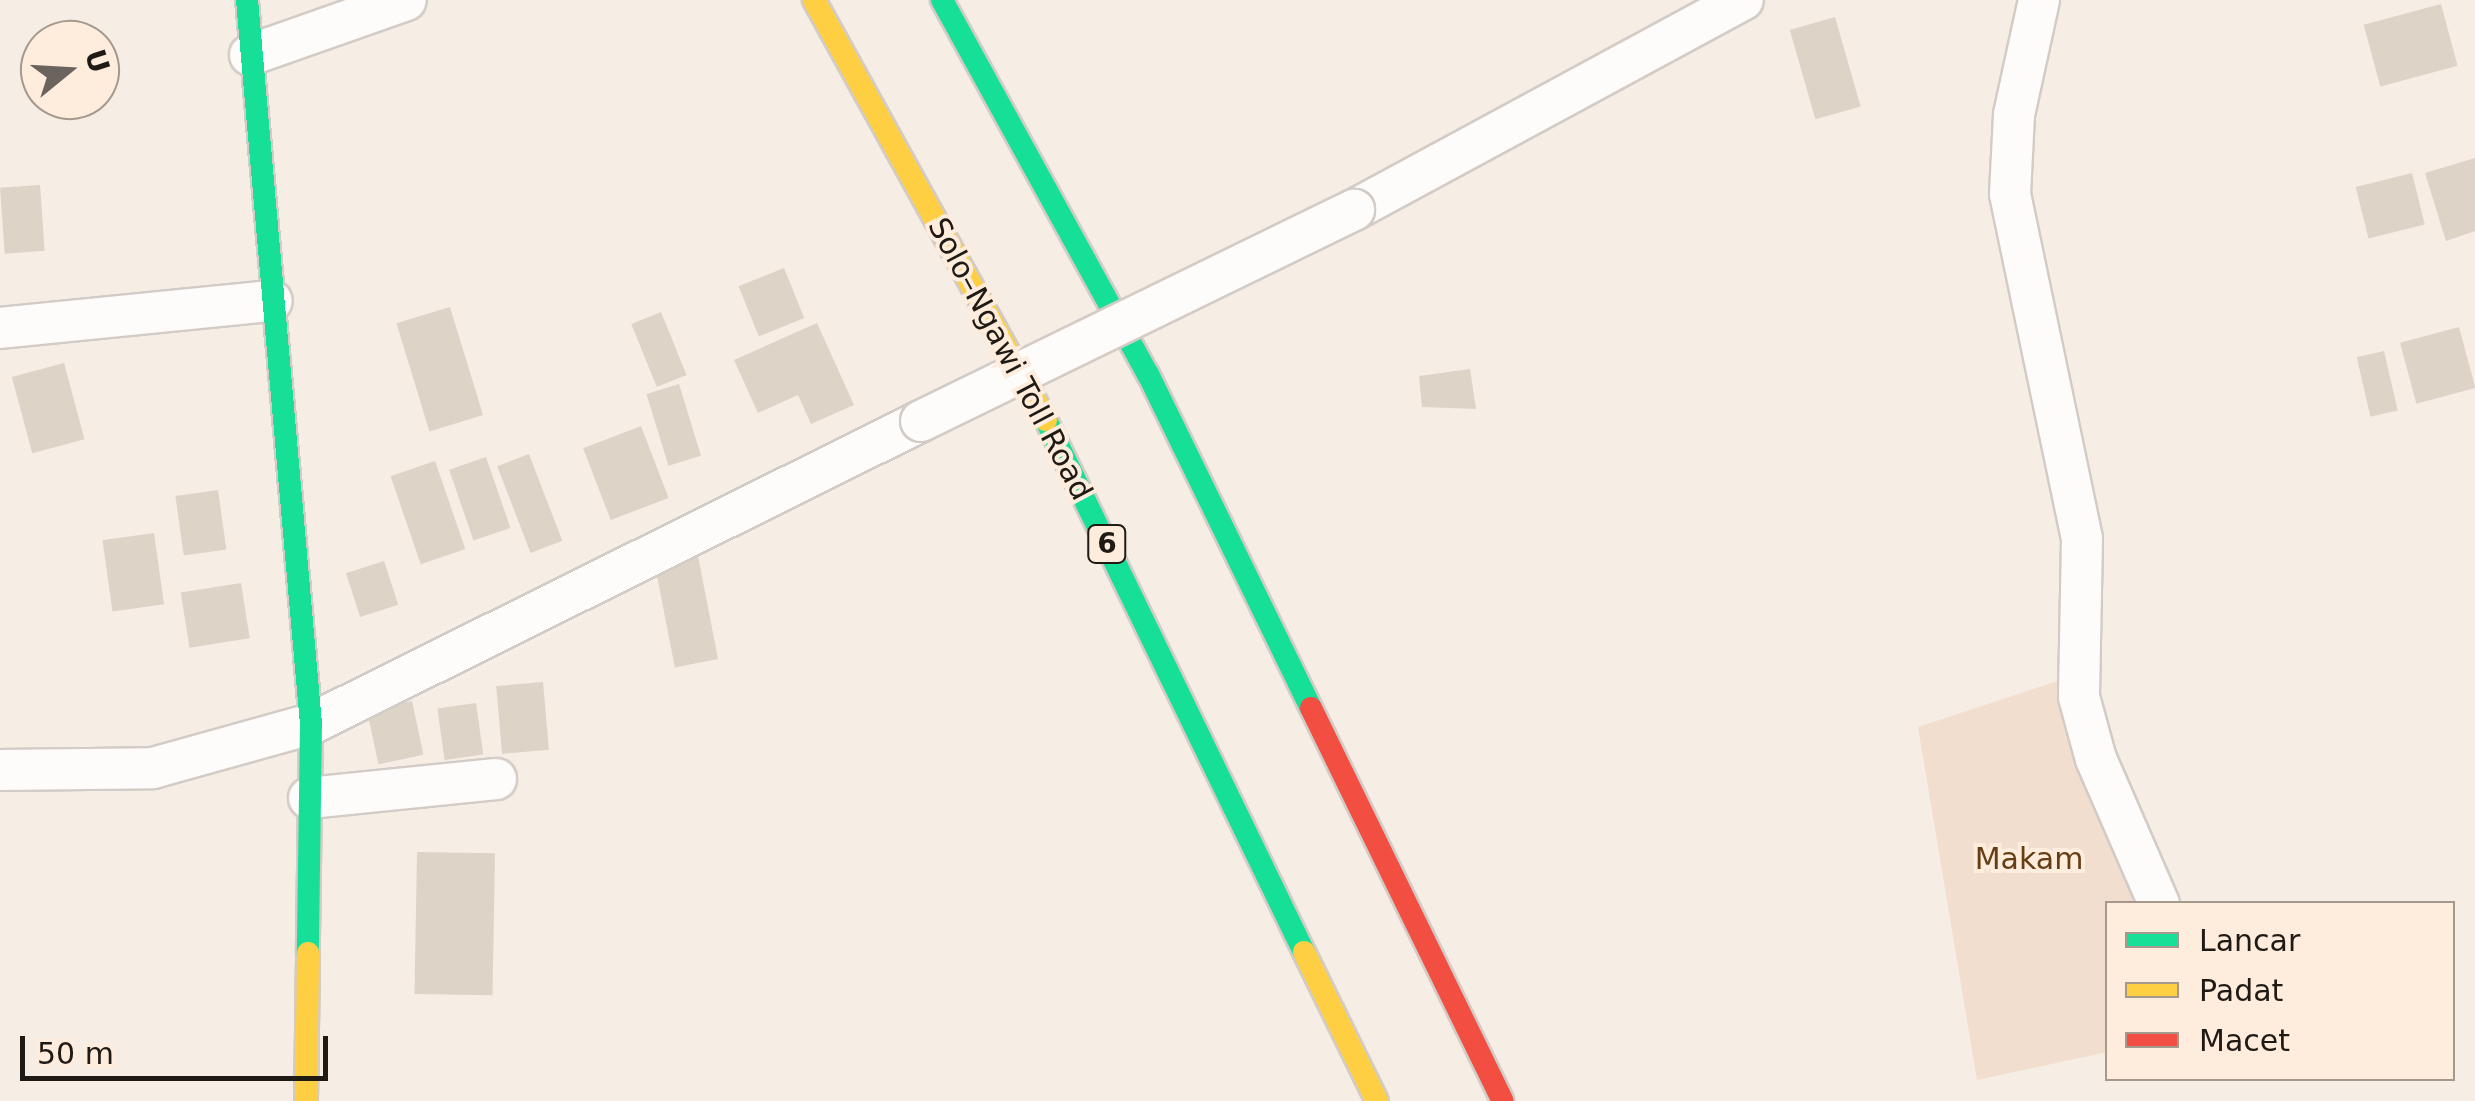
<!DOCTYPE html>
<html>
<head>
<meta charset="utf-8">
<style>
  body { margin:0 }
  #map { position:relative; width:2475px; height:1101px; overflow:hidden; background:#f6ede5; font-family:"DejaVu Sans",sans-serif }
  div>[style] { position:absolute }
  .green>* { inset:0; background:#f1dece }
  .building>* { inset:0; background:#ddd3c7; transform-origin:0 0 }
  .roads { filter:drop-shadow(2px 0 #d3cbc5) drop-shadow(-2px 0 #d3cbc5) drop-shadow(0 2px #d3cbc5) drop-shadow(0 -2px #d3cbc5) }
  .street>* { height:40px; margin:-20px; padding:0 20px; transform-origin:20px; border-radius:20px; background:#fefcfb }
  .fast>* { height:22px; margin:-11px; padding:0 11px; transform-origin:11px; border-radius:11px; background:#16e098 }
  .slow>* { height:22px; margin:-11px; padding:0 11px; transform-origin:11px; border-radius:11px; background:#ffcf43 }
  .jam>* { height:22px; margin:-11px; padding:0 11px; transform-origin:11px; border-radius:11px; background:#f24e42 }
  .bridges { filter:drop-shadow(2px 0 #d3cbc5) drop-shadow(-2px 0 #d3cbc5) drop-shadow(0 2px #d3cbc5) drop-shadow(0 -2px #d3cbc5) }
  .street-bridge>* { height:40px; margin:-20px; padding:0 20px; transform-origin:20px; border-radius:20px; background:#fefcfb }
  span { translate:-50% -50%; white-space:nowrap; text-align:center; line-height:1.15; -webkit-text-stroke:8px #feecdd; paint-order:stroke }
  .shield-label span { padding:2px 8px; background:#feecdd; border:2px solid; border-radius:8px; -webkit-text-stroke-width:0 }
  .shield-label { font-size:28px; color:#201a15; font-weight:700 }
  .street-label { font-size:30px; color:#201a15 }
  .park-label { font-size:30px; color:#663e16 }
  .legend { position:absolute; left:2105px; top:901px; width:350px; height:180px; box-sizing:border-box; background:#feecdd; border:2px solid #a5988d; margin:0; padding:12px 18px; list-style:none; font-size:30px; color:#201a15 }
  .legend li { display:flex; align-items:center; gap:20px; height:50px }
  .legend b { width:50px; border:2px solid #a5988d }
  .north { position:absolute; left:20px; top:20px; width:100px; height:100px; box-sizing:border-box; background:#feecdd; border:2px solid #a5988d; border-radius:50%; rotate:72deg; font-size:28px; font-weight:700; line-height:40px; text-align:center; color:#201a15 }
  .north::after { content:''; display:block; margin:auto; width:35px; height:45px; background:#6b645e; clip-path:polygon(50% 0,100% 100%,50% 72%,0 100%) }
  .scale { position:absolute; left:20px; top:1036px; width:308px; height:45px; box-sizing:border-box; border:5px solid #201a15; border-top:0; padding-left:12px; font-size:30px; line-height:35px; white-space:nowrap; color:#201a15; -webkit-text-stroke:8px #feecdd; paint-order:stroke }
</style>
</head>
<body>
<div id="map">
  <div class="green">
    <i style="clip-path:polygon(2064px 679px,2143px 903px,2108px 904px,2107px 1052px,1977px 1080px,1918px 727px)"></i>
  </div>
  <div class="building">
    <i style="left:2441px;top:4px;width:64px;height:80px;rotate:75deg"></i>
    <i style="left:1835px;top:17px;width:93px;height:47px;rotate:74deg"></i>
    <i style="clip-path:polygon(2475px 158px,2475px 231px,2446px 241px,2425px 173px)"></i>
    <i style="left:2412px;top:173px;width:53px;height:58px;rotate:76deg"></i>
    <i style="left:40px;top:185px;width:66px;height:40px;rotate:86deg"></i>
    <i style="left:784px;top:268px;width:54px;height:49px;rotate:68deg"></i>
    <i style="left:450px;top:307px;width:113px;height:56px;rotate:73deg"></i>
    <i style="left:661px;top:312px;width:68px;height:32px;rotate:68deg"></i>
    <i style="clip-path:polygon(817px 323px,854px 405px,811px 424px,798px 395px,758px 413px,734px 360px)"></i>
    <i style="left:2459px;top:327px;width:63px;height:61px;rotate:75deg"></i>
    <i style="left:2384px;top:351px;width:61px;height:28px;rotate:77deg"></i>
    <i style="left:64px;top:363px;width:79px;height:54px;rotate:75deg"></i>
    <i style="clip-path:polygon(1470px 369px,1476px 409px,1422px 407px,1419px 376px)"></i>
    <i style="left:679px;top:384px;width:75px;height:34px;rotate:73deg"></i>
    <i style="left:641px;top:426px;width:77px;height:62px;rotate:69deg"></i>
    <i style="left:529px;top:454px;width:93px;height:34px;rotate:69deg"></i>
    <i style="left:486px;top:457px;width:75px;height:39px;rotate:71deg"></i>
    <i style="left:435px;top:461px;width:93px;height:47px;rotate:71deg"></i>
    <i style="left:218px;top:490px;width:60px;height:43px;rotate:82deg"></i>
    <i style="left:154px;top:533px;width:72px;height:52px;rotate:82deg"></i>
    <i style="left:698px;top:556px;width:105px;height:44px;rotate:79deg"></i>
    <i style="left:384px;top:561px;width:46px;height:40px;rotate:72deg"></i>
    <i style="left:241px;top:583px;width:56px;height:61px;rotate:81deg"></i>
    <i style="left:543px;top:682px;width:68px;height:47px;rotate:85deg"></i>
    <i style="left:412px;top:701px;width:55px;height:46px;rotate:78deg"></i>
    <i style="left:476px;top:703px;width:52px;height:39px;rotate:82deg"></i>
    <i style="left:417px;top:852px;width:78px;height:142px;rotate:1deg"></i>
  </div>
  <div class="roads">
    <div class="street">
      <i style="left:2039px;top:0;width:118px;rotate:102.3deg"></i>
      <i style="left:2014px;top:115px;width:79px;rotate:92.9deg"></i>
      <i style="left:2010px;top:194px;width:352px;rotate:78.2deg"></i>
      <i style="left:2082px;top:539px;width:158px;rotate:91.1deg"></i>
      <i style="left:2079px;top:697px;width:64px;rotate:74.7deg"></i>
      <i style="left:2096px;top:759px;width:158px;rotate:66.5deg"></i>
      <i style="left:250px;top:55px;width:165px;rotate:-19.4deg"></i>
      <i style="left:1354px;top:210px;width:442px;rotate:-28.4deg"></i>
      <i style="left:0;top:328px;width:273px;rotate:-5.7deg"></i>
      <i style="left:0;top:770px;width:153px;rotate:-0.7deg"></i>
      <i style="left:153px;top:768px;width:164px;rotate:-15.6deg"></i>
      <i style="left:311px;top:724px;width:681px;rotate:-26.41deg"></i>
      <i style="left:309px;top:798px;width:188px;rotate:-5.8deg"></i>
    </div>
    <div class="fast">
      <i style="left:247px;top:0;width:727px;rotate:84.95deg"></i>
      <i style="left:311px;top:724px;width:229px;rotate:90.8deg"></i>
      <i style="left:942px;top:0;width:427px;rotate:61.2deg"></i>
      <i style="left:1148px;top:374px;width:372px;rotate:64deg"></i>
      <i style="left:1046px;top:420px;width:591px;rotate:64.13deg"></i>
    </div>
    <div class="slow">
      <i style="left:814px;top:0;width:480px;rotate:61.1deg"></i>
      <i style="left:1304px;top:952px;width:166px;rotate:63.9deg"></i>
      <i style="left:306px;top:1101px;width:148px;rotate:-89.2deg"></i>
    </div>
    <div class="jam">
      <i style="left:1311px;top:708px;width:437px;rotate:64deg"></i>
    </div>
  </div>
  <div class="bridges">
    <div class="street-bridge">
      <i style="left:921px;top:421px;width:482px;rotate:-26deg"></i>
    </div>
  </div>
  <div class="shield-label">
    <span style="left:1107px;top:544px">6</span>
  </div>
  <div class="street-label">
    <span style="left:1010px;top:359px;rotate:62deg">Solo–Ngawi Toll Road</span>
  </div>
  <div class="park-label">
    <span style="left:2029px;top:859px">Makam</span>
  </div>
  <ul class="legend">
  <li><b style="height:12px;background:#16e098"></b>Lancar</li>
  <li><b style="height:12px;background:#ffcf43"></b>Padat</li>
  <li><b style="height:12px;background:#f24e42"></b>Macet</li>
  </ul>
  <div class="north">U</div>
  <div class="scale">50 m</div>
</div>
</body>
</html>
